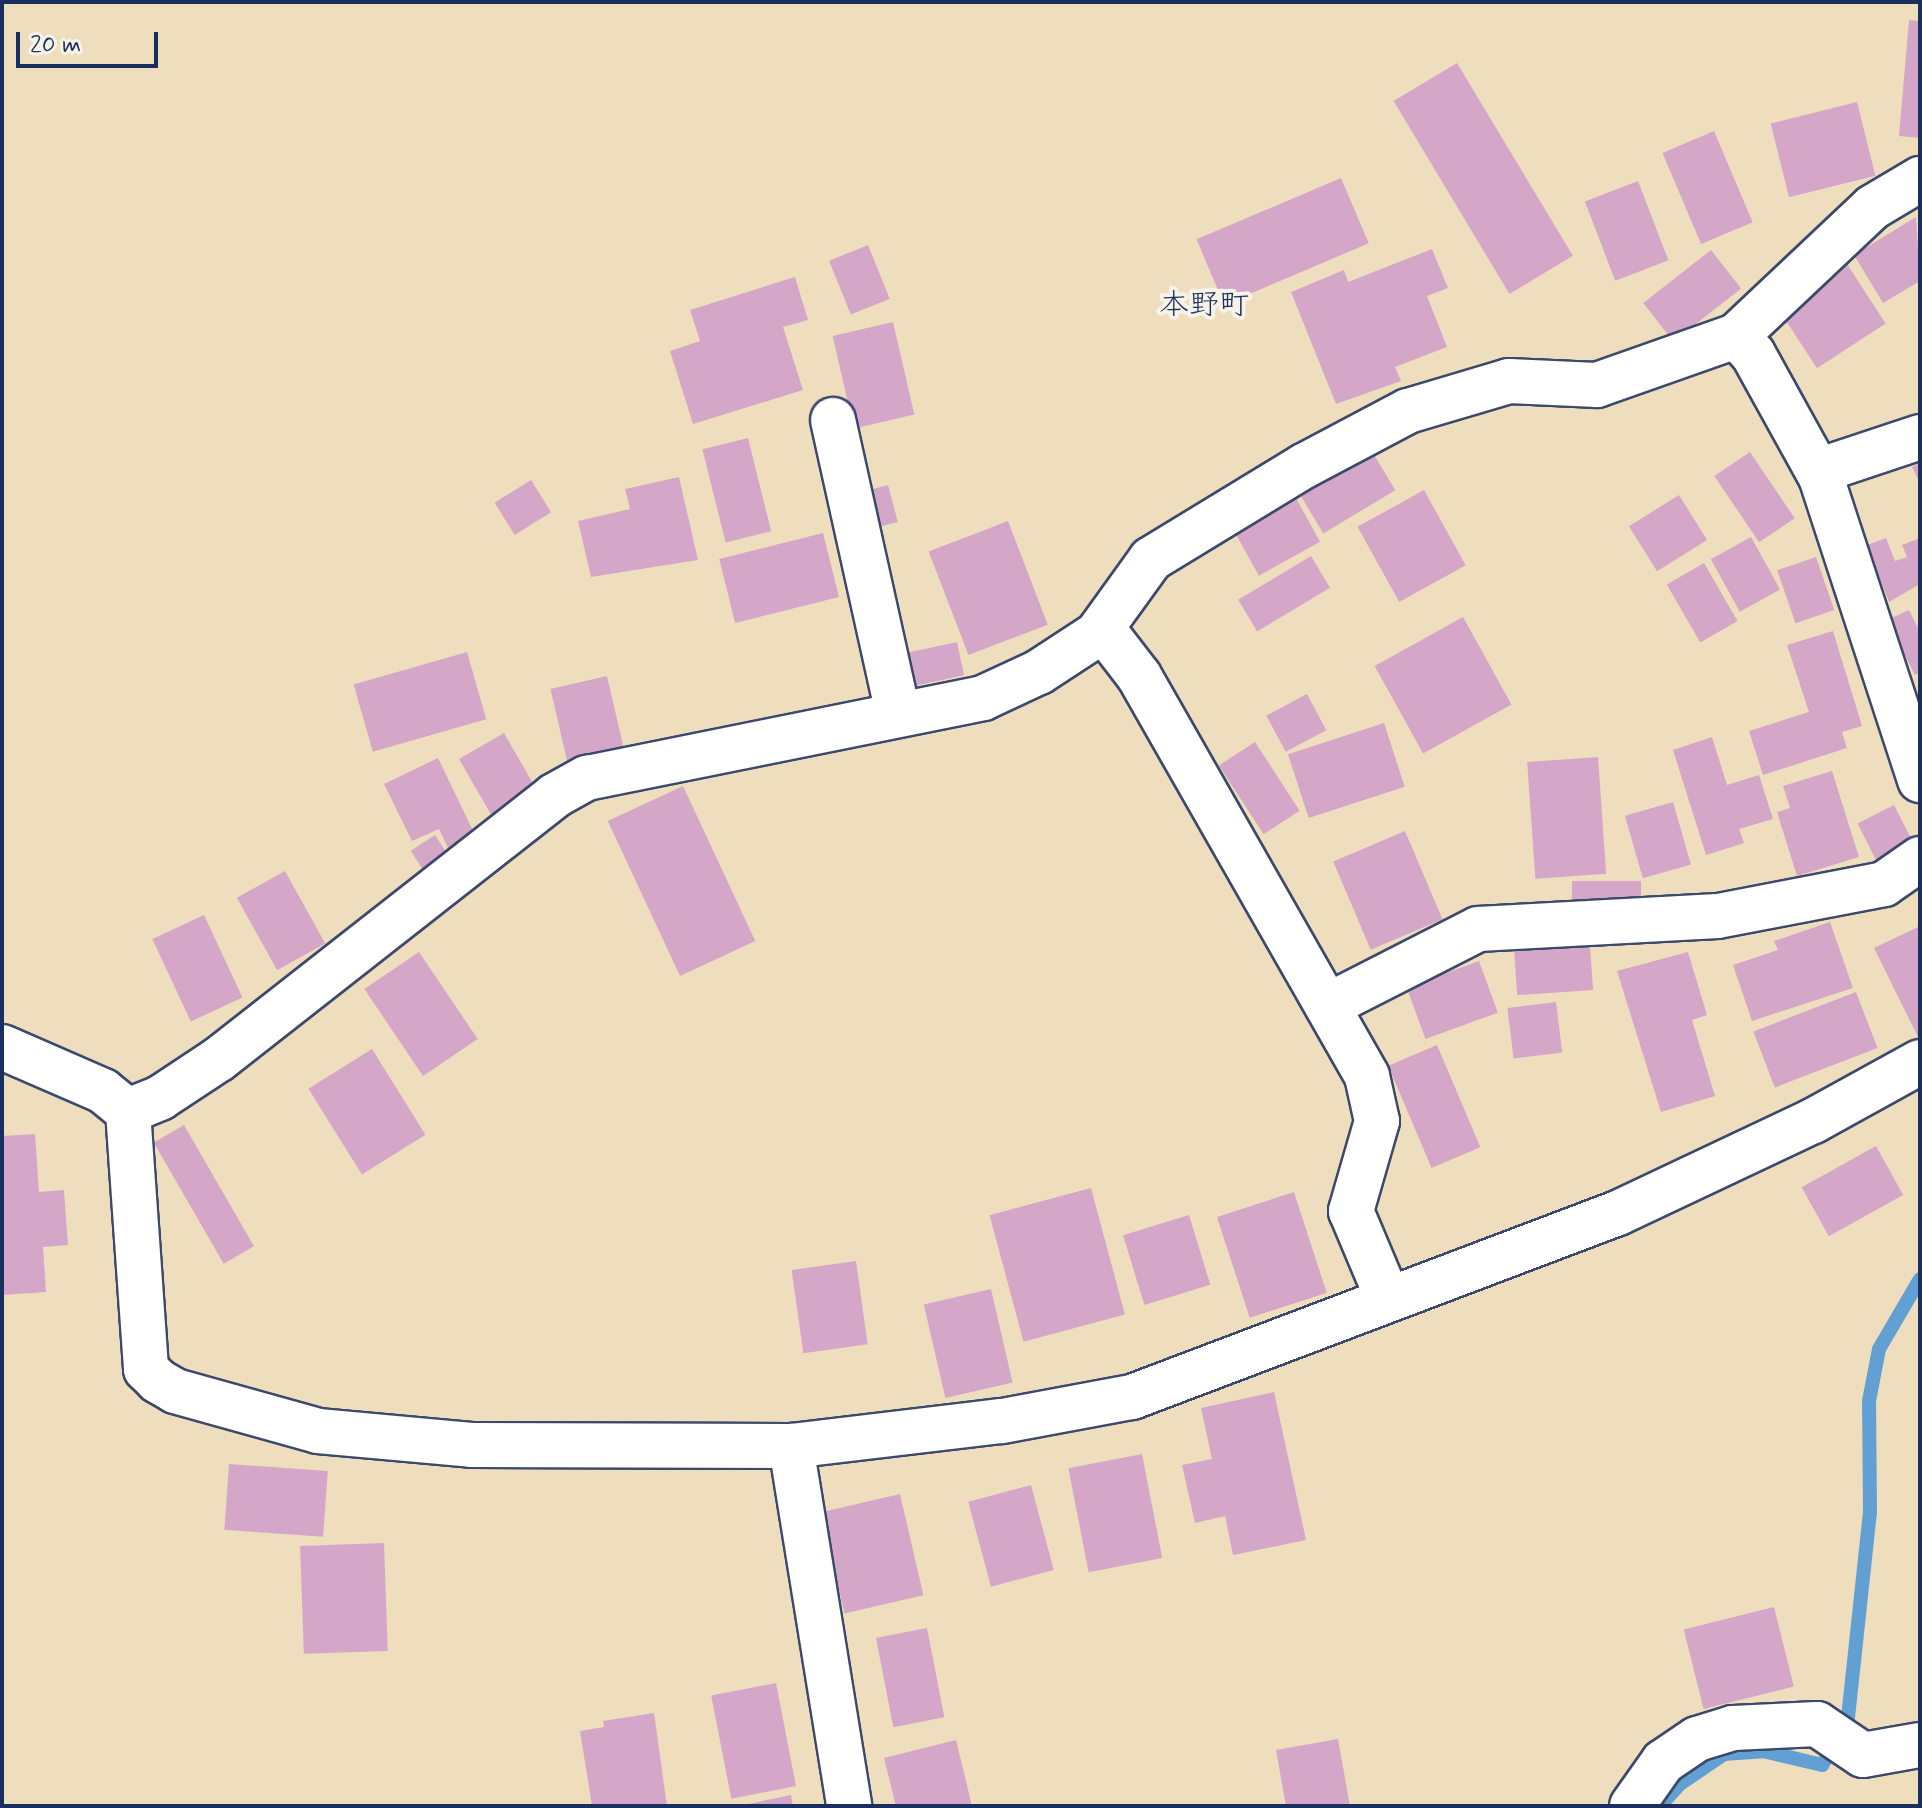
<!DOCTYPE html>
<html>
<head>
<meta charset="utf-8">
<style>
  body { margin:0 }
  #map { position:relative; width:1922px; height:1808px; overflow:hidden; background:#efdebd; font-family:Mynerve,"Klee One",sans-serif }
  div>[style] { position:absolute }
  .stream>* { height:14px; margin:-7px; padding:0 7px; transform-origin:7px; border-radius:7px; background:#62a0d3 }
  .building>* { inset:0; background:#d4a7c9; transform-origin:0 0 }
  .roads { filter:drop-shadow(2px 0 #3b496c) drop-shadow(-2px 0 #3b496c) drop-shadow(0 2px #3b496c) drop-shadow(0 -2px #3b496c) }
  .street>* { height:44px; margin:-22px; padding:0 22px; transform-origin:22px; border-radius:22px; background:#fff }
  span { translate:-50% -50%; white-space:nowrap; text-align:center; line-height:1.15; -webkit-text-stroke:8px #f7f3e8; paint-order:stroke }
  .quarter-label { font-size:30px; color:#1b2f5e }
  .frame { position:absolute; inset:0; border:4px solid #1b2f5e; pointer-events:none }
  .scale { position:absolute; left:16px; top:32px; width:142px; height:36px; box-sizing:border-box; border:4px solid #1b2f5e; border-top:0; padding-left:10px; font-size:24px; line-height:28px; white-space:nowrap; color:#1b2f5e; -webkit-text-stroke:6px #f7f3e8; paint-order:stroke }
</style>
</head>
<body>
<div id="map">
  <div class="stream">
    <i style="left:1660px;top:1806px;width:30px;rotate:-48deg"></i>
    <i style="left:1680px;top:1784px;width:53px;rotate:-34.3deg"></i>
    <i style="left:1724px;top:1754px;width:39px;rotate:-4deg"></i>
    <i style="left:1763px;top:1751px;width:61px;rotate:13.3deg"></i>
    <i style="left:1822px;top:1765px;width:45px;rotate:-56.7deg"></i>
    <i style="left:1847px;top:1727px;width:216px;rotate:-83.9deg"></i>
    <i style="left:1870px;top:1512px;width:111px;rotate:-90.5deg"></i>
    <i style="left:1869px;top:1401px;width:53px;rotate:-79.1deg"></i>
    <i style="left:1879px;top:1349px;width:81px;rotate:-59.6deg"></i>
  </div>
  <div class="building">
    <i style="clip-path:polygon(1909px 20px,1920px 21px,1920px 138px,1899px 136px)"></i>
    <i style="left:1457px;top:63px;width:225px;height:74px;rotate:59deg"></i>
    <i style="left:1857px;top:102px;width:76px;height:89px;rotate:76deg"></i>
    <i style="left:1714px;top:131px;width:99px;height:56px;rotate:67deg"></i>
    <i style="left:1341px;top:178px;width:71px;height:157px;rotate:67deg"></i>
    <i style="left:1638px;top:181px;width:85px;height:57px;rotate:69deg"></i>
    <i style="clip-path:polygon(1916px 217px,1920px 281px,1883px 303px,1854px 255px)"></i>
    <i style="left:868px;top:245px;width:58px;height:42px;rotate:68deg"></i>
    <i style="clip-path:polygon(1432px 249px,1448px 288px,1427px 296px,1447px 347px,1395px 367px,1401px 381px,1336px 404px,1291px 292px,1344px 270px,1348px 282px)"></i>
    <i style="left:1711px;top:250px;width:49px;height:86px;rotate:52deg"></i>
    <i style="left:1847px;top:264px;width:71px;height:82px;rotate:57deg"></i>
    <i style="clip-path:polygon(795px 277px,808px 320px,783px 327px,803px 390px,693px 424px,670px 351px,700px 341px,690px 310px)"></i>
    <i style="left:893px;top:322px;width:95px;height:62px;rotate:77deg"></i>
    <i style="left:748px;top:438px;width:96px;height:47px;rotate:76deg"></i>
    <i style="left:1367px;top:443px;width:55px;height:84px;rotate:59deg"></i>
    <i style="left:1750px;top:452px;width:80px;height:43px;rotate:56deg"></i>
    <i style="clip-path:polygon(1920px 463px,1920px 483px,1912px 467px)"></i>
    <i style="clip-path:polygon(679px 477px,698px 560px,591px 577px,578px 521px,630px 509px,625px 489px)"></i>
    <i style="left:531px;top:480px;width:38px;height:43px;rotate:58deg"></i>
    <i style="left:888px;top:485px;width:38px;height:22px;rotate:75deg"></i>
    <i style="left:1424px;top:490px;width:86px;height:76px;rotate:61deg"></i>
    <i style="left:1292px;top:491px;width:58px;height:70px;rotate:61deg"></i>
    <i style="left:1679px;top:495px;width:53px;height:59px;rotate:58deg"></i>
    <i style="left:1008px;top:521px;width:111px;height:85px;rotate:69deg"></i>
    <i style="left:823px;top:533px;width:66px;height:107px;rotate:76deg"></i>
    <i style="left:1751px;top:537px;width:60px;height:46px;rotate:61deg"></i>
    <i style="clip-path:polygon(1886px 538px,1895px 561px,1907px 557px,1902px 545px,1920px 538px,1920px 584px,1889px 602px,1867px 545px)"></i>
    <i style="left:1311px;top:556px;width:37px;height:85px;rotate:59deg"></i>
    <i style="left:1816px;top:557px;width:56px;height:41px;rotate:71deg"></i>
    <i style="left:1704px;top:563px;width:67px;height:43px;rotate:60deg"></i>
    <i style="clip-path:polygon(1909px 610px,1920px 632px,1920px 672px,1915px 675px,1887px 620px)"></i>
    <i style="left:1463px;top:617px;width:100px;height:101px;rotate:61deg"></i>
    <i style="clip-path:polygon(1833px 631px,1862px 726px,1842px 732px,1847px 748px,1763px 775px,1749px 731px,1809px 712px,1787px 645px)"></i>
    <i style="left:957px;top:642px;width:34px;height:50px;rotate:78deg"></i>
    <i style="left:467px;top:652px;width:70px;height:118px;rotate:74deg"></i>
    <i style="left:607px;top:676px;width:77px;height:58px;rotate:77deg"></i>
    <i style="left:1307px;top:694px;width:41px;height:46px;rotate:62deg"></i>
    <i style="left:1384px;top:723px;width:67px;height:101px;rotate:72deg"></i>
    <i style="left:504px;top:733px;width:64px;height:52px;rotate:60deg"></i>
    <i style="clip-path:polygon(1712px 737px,1727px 785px,1759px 775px,1773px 819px,1739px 829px,1744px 843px,1706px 855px,1673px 750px)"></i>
    <i style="left:1255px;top:742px;width:82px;height:43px;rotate:57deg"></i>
    <i style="left:1598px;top:757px;width:117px;height:71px;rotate:86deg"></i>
    <i style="clip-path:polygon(438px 758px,477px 839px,450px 852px,439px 829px,412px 841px,384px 784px)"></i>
    <i style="clip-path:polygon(1832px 771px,1859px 857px,1797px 876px,1777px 812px,1790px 808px,1783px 786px)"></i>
    <i style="left:683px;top:786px;width:171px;height:83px;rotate:65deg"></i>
    <i style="left:1673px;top:802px;width:65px;height:50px;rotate:74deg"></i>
    <i style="left:1894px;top:805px;width:51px;height:41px;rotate:63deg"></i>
    <i style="left:1405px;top:831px;width:96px;height:78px;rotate:67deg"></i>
    <i style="left:435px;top:835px;width:30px;height:29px;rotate:57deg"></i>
    <i style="left:285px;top:871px;width:83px;height:55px;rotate:61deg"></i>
    <i style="left:1641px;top:881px;width:21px;height:69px;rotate:90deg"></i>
    <i style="left:204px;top:915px;width:91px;height:57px;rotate:65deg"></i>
    <i style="clip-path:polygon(1830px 922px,1853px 988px,1752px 1021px,1733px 965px,1778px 950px,1774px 941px)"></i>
    <i style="clip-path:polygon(1920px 926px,1920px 1036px,1918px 1037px,1874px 948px)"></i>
    <i style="left:1590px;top:946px;width:44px;height:76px;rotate:86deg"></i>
    <i style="left:419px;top:952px;width:105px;height:66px;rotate:56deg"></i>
    <i style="clip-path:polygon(1688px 952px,1707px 1015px,1692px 1020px,1715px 1096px,1661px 1112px,1617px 971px)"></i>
    <i style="left:1479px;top:961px;width:55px;height:77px;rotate:70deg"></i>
    <i style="left:1856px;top:992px;width:60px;height:110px;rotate:69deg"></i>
    <i style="left:1556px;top:1002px;width:51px;height:49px;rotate:83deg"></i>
    <i style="left:1437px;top:1045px;width:111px;height:53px;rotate:67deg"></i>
    <i style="left:372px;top:1049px;width:101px;height:75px;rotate:58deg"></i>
    <i style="left:184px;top:1125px;width:140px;height:35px;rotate:60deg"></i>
    <i style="clip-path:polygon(35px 1134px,39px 1192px,64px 1190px,68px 1245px,43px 1247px,46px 1292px,2px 1295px,2px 1136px)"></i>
    <i style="left:1876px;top:1146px;width:56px;height:85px;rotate:61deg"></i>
    <i style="left:1091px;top:1188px;width:131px;height:105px;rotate:75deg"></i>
    <i style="left:1294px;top:1192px;width:106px;height:81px;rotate:72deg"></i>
    <i style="left:1189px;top:1215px;width:73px;height:69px;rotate:73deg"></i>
    <i style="left:856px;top:1261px;width:84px;height:65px;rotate:82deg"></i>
    <i style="left:991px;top:1289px;width:96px;height:69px;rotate:77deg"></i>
    <i style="clip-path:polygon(1274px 1392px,1306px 1540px,1233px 1555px,1225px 1516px,1195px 1523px,1182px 1465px,1212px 1459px,1201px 1408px)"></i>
    <i style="left:1142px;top:1454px;width:106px;height:75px;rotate:79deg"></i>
    <i style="left:229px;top:1464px;width:99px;height:66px;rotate:4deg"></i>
    <i style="left:1031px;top:1485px;width:88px;height:65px;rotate:75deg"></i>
    <i style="left:900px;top:1494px;width:104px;height:81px;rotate:77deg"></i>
    <i style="left:384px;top:1543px;width:108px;height:84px;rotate:88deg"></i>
    <i style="left:1774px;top:1607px;width:82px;height:93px;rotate:76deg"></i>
    <i style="left:927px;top:1628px;width:91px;height:52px;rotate:79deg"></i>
    <i style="left:776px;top:1683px;width:105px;height:66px;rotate:79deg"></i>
    <i style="clip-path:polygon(654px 1713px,667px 1806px,592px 1806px,580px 1731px,604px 1727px,603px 1721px)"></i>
    <i style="clip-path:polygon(1338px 1739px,1350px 1806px,1286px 1806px,1276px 1750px)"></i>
    <i style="clip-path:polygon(956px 1740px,972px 1806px,896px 1806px,884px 1758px)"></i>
    <i style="clip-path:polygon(791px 1795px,793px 1806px,743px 1806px,743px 1805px)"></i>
  </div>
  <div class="roads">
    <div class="street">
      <i style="left:1736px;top:336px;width:25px;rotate:47deg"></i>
      <i style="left:1753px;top:354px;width:141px;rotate:61.1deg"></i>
      <i style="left:1821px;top:477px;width:319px;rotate:71.9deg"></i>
      <i style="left:833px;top:420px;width:299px;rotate:77.5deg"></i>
      <i style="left:1818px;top:471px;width:108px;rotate:-18.4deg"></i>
      <i style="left:1102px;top:628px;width:61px;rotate:52.4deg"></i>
      <i style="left:1139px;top:676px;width:460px;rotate:60.3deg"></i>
      <i style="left:1367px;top:1076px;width:46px;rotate:77.5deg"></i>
      <i style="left:1377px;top:1121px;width:94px;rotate:106.1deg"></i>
      <i style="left:1351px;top:1211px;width:95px;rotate:67.2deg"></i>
      <i style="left:1329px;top:1005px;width:167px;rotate:-27deg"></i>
      <i style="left:1478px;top:929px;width:240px;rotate:-3.1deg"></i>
      <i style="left:1718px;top:916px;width:169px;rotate:-10.9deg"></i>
      <i style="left:1884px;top:884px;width:44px;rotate:-34.8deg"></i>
      <i style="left:2px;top:1047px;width:110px;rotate:23.5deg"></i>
      <i style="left:103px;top:1091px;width:32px;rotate:39deg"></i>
      <i style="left:128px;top:1111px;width:259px;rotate:86deg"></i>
      <i style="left:146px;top:1369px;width:17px;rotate:45deg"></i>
      <i style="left:158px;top:1381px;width:20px;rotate:30deg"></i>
      <i style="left:175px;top:1391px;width:148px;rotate:15.6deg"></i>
      <i style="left:318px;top:1431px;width:154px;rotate:5.2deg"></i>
      <i style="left:471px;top:1445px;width:320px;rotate:0.2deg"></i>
      <i style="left:791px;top:1446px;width:212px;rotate:-6.8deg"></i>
      <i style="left:1002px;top:1421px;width:132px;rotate:-10.5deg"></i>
      <i style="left:1132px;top:1397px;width:520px;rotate:-20.74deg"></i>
      <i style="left:1618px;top:1213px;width:216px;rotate:-25.3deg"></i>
      <i style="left:1813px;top:1121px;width:122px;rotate:-28.9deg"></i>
      <i style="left:128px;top:1111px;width:35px;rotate:-22deg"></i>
      <i style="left:160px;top:1098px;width:71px;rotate:-33.5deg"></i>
      <i style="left:219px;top:1059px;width:426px;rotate:-38.1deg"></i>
      <i style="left:554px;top:796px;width:38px;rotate:-29deg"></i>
      <i style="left:587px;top:778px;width:404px;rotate:-11.4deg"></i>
      <i style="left:983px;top:698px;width:62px;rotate:-24.9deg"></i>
      <i style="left:1039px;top:672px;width:69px;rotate:-33.2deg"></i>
      <i style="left:1097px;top:634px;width:92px;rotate:-54.2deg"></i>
      <i style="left:1151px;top:559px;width:179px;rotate:-31.3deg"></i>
      <i style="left:1304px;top:466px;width:118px;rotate:-27.9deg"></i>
      <i style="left:1408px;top:411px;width:105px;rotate:-16.5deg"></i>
      <i style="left:1509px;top:381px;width:88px;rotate:2.6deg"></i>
      <i style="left:1597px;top:385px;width:147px;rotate:-19.4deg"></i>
      <i style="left:1736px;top:336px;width:188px;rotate:-43.3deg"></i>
      <i style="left:1873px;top:207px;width:55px;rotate:-30.8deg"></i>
      <i style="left:791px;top:1446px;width:365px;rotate:80.8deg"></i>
      <i style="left:1632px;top:1806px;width:54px;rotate:-54.8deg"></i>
      <i style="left:1663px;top:1762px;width:41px;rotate:-34.1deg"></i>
      <i style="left:1697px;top:1739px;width:38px;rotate:-17deg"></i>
      <i style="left:1733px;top:1728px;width:84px;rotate:-2.7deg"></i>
      <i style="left:1817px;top:1724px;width:55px;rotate:34deg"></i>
      <i style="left:1863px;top:1755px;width:58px;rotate:-10deg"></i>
    </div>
  </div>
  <div class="quarter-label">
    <span style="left:1204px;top:306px">本野町</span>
  </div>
  <div class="frame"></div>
  <div class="scale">20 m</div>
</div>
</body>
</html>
